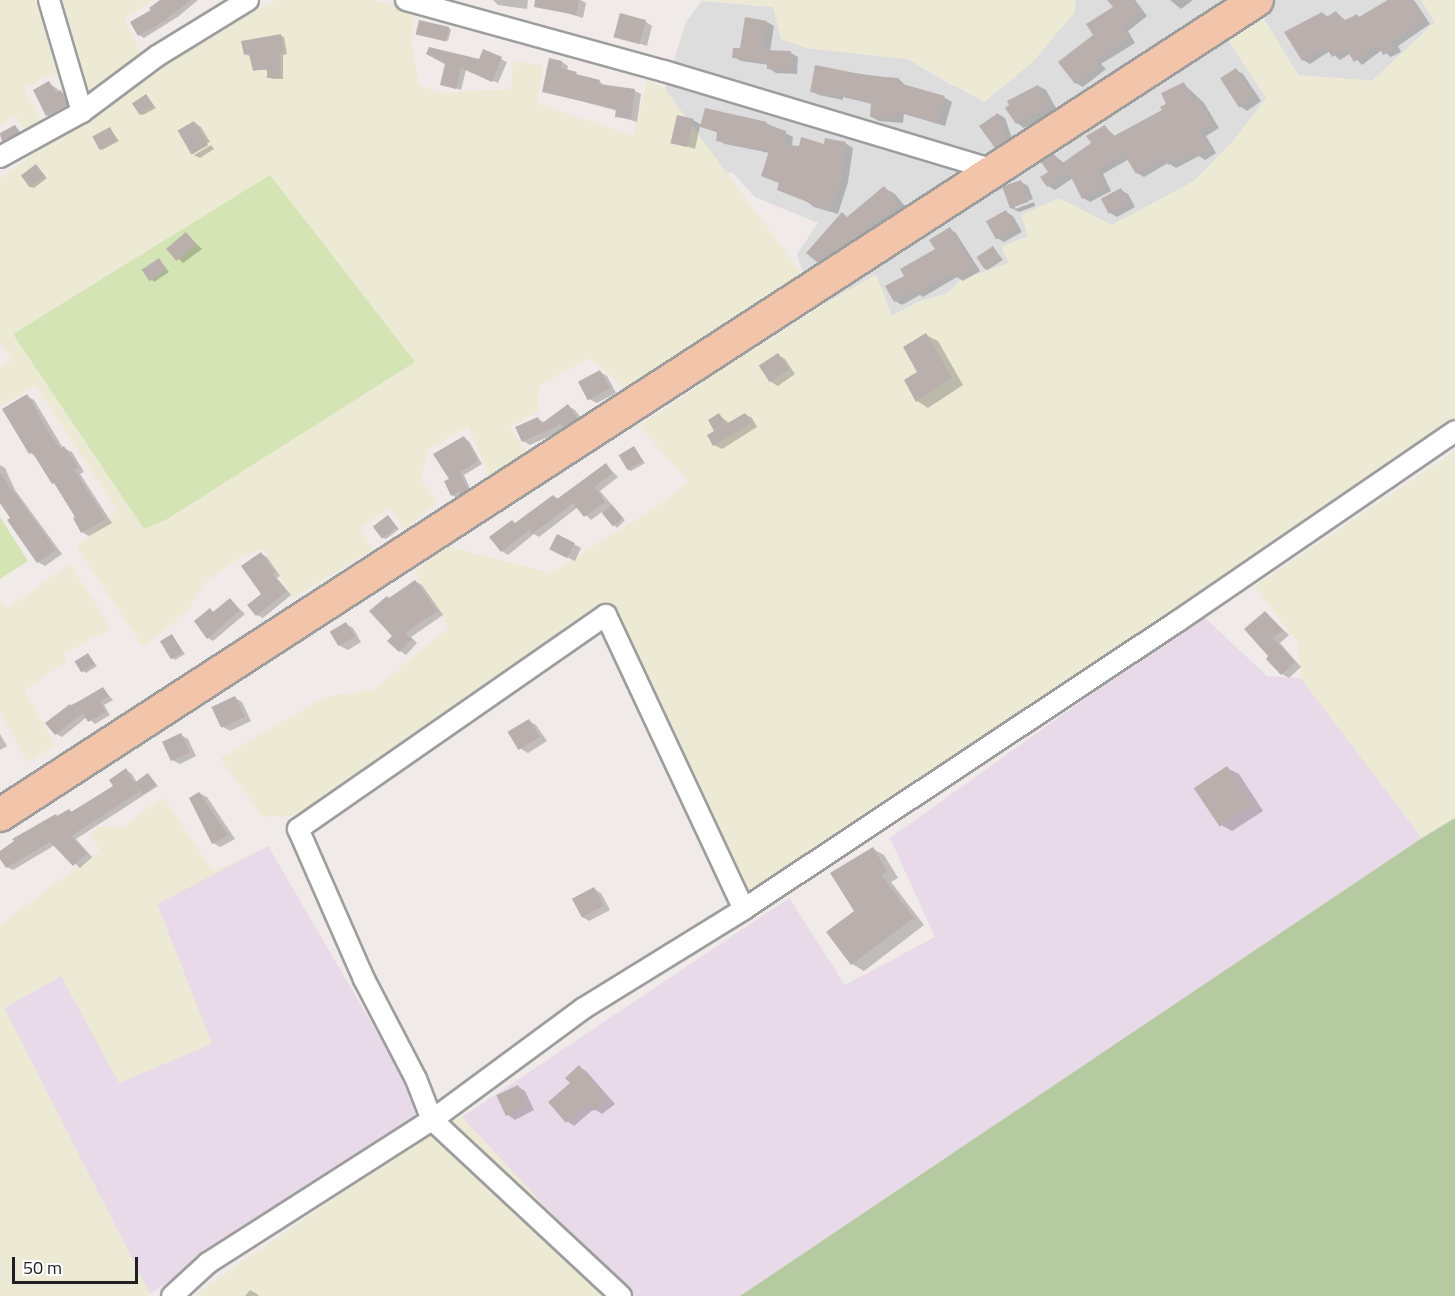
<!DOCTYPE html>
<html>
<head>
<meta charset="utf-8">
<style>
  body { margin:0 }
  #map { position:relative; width:1455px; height:1296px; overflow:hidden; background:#f0ebe8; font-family:"Titillium Web",sans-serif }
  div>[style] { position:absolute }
  .residential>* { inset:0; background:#dedddd }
  .industrial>* { inset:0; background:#e8dae8 }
  .farmland>* { inset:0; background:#ece9d5 }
  .grass>* { inset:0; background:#d5e4b4 }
  .forest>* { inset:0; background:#b5caa1 }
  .shadow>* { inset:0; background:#0003 }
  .building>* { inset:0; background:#b9b0ae; transform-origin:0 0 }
  .roads { filter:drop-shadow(2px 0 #9d9d9d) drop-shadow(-2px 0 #9d9d9d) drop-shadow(0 2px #9d9d9d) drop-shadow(0 -2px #9d9d9d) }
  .minor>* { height:20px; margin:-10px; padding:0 10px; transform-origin:10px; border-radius:10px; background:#fff }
  .primary>* { height:32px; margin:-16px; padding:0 16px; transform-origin:16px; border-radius:16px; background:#f2c5aa }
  span { translate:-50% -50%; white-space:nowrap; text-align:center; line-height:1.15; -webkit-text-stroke:4.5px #fff; paint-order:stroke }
  .scale { position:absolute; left:12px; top:1257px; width:126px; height:27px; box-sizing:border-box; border:3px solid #202020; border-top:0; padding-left:8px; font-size:18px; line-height:21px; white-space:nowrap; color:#202020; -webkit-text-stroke:4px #fff; paint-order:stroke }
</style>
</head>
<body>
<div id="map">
  <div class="residential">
    <i style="clip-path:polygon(1076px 0,1421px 0,1435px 22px,1372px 81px,1298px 75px,1263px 18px,1226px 37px,1267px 98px,1233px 141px,1194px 181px,1112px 225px,1059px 199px,1022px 215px,1028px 236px,1009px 263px,959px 281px,948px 293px,918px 302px,892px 316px,876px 275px,824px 304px,804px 277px,797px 254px,818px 223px,755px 197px,733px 173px,702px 169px,656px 146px,665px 89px,686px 22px,702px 1px,773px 7px,806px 48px,908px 59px,953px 86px,1055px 34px,1074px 13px)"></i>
  </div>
  <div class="industrial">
    <i style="clip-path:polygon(1202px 615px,1267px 676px,1301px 678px,1422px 838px,740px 1296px,628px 1296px,462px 1117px,789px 898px,845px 985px,935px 937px,890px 838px)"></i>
    <i style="clip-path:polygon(268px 846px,423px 1111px,150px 1294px,4px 1008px,61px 976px,212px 1044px,157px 904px)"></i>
  </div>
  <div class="farmland">
    <i style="clip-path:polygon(0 0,153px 0,124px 19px,142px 54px,86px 98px,74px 103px,53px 72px,24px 89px,43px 124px,27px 134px,15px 115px,0 126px)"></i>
    <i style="clip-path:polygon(evenodd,276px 0,372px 0,413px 8px,412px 46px,419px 85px,439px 93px,511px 89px,513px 61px,543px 66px,537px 104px,633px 136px,648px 78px,665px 89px,804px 277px,748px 308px,624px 388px,590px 358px,540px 385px,538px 412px,509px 427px,528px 452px,489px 475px,468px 426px,428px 450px,421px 479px,438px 502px,405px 530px,389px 507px,360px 529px,373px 550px,292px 598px,264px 549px,244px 555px,205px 582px,186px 612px,143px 647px,77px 547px,118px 511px,35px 385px,0 407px,0 369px,12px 360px,0 343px,0 178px,174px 56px,276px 0,414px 362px,164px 521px,144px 529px,414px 362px)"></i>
    <i style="clip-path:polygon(694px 0,1076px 0,1074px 13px,1032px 63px,984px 102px,908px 59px,806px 48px,781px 39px,773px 7px)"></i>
    <i style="clip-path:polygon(1421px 0,1455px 0,1455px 420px,1107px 661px,748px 893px,702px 789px,638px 658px,607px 607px,457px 703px,298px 815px,262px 817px,220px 758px,325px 697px,375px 689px,449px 627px,415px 573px,446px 546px,551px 573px,657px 506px,689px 482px,639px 426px,694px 389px,720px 366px,763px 344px,824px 304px,876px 275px,892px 316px,918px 302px,948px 293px,959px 281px,1009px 263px,1001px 247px,1028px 236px,1021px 215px,1059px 198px,1112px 225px,1194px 181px,1233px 141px,1266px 98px,1226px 37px,1263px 17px,1298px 75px,1372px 81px,1435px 22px)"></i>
    <i style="clip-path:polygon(1455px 451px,1455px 818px,1422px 838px,1301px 678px,1298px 643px,1255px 586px)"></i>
    <i style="clip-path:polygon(70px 564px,111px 628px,64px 654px,67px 661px,24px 690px,55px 744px,28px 763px,0 712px,0 601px,7px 609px)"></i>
    <i style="clip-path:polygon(163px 797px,213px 871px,268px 846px,157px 904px,212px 1044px,119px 1083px,61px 976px,4px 1008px,150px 1294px,147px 1296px,0 1296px,0 925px,100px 850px,89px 834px,100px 826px,122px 828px)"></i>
    <i style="clip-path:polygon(462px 1117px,628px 1296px,193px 1296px,428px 1133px)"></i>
  </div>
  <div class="grass">
    <i style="clip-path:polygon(270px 175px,415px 362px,164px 521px,144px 529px,13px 334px)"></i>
    <i style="clip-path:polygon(0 517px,28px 561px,0 579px)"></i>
  </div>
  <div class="forest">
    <i style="clip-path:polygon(1455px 818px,1455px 1296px,740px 1296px,1422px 838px)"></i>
  </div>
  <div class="shadow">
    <i style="clip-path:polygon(163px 0,198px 0,179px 16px,144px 38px,139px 35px,132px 23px,153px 11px)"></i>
    <i style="clip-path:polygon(493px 0,528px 0,527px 9px,498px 5px)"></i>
    <i style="clip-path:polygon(559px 0,581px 0,586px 3px,583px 18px,557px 10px)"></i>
    <i style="clip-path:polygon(1111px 0,1135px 0,1147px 16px,1128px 31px,1135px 43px,1101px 64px,1106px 69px,1083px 87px,1076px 83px,1060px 62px,1095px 35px,1115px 7px)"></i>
    <i style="clip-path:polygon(1170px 0,1193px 0,1181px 9px)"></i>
    <i style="clip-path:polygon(1388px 0,1414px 0,1430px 24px,1398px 46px,1401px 52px,1391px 57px,1382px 50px,1362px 65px,1351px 53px,1340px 60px,1330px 51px,1310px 64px,1303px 60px,1322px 13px,1329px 17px,1336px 12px,1346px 21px,1357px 16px,1360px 17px)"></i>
    <i style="clip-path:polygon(645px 21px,652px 26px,647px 46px,616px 36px)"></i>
    <i style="clip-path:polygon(767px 22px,774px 26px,770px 52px,791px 53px,798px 57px,797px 74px,776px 73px,768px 68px,769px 65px,741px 61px,734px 57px)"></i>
    <i style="clip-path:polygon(449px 28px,451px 30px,448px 41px,417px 33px)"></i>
    <i style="clip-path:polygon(281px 36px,284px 37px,287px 54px,283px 55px,283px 79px,272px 79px,269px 77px,269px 70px,254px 70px,251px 56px,246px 55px)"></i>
    <i style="clip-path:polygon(484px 51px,507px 62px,498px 83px,466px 70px,461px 90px,442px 84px,447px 64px,480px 60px)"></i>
    <i style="clip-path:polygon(562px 62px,568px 66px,567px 71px,583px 77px,600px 82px,606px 87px,635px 91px,641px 94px,637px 122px,617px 116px,618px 111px,543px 91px)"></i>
    <i style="clip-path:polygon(816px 68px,899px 79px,906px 86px,945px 98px,952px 102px,945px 126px,904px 114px,903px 123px,879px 121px,872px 117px,872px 104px,843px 97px,843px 100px,819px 95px,811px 91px)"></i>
    <i style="clip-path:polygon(1236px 70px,1243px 74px,1261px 101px,1247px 111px,1240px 106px)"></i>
    <i style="clip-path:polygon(49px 83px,67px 96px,73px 109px,53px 119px,47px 115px)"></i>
    <i style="clip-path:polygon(1184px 84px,1204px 103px,1219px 128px,1206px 136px,1216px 153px,1205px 160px,1199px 156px,1176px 168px,1168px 163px,1144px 177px,1137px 173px,1129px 159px,1103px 174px,1111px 191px,1090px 202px,1083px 198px,1073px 178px,1055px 190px,1048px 186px,1043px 178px,1050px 173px,1054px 155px,1064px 163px,1093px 144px,1105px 127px,1116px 137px,1164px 110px)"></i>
    <i style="clip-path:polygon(1038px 86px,1046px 90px,1057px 110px,1024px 128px,1017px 123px)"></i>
    <i style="clip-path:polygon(146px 96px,156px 108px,143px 115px,140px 114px)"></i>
    <i style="clip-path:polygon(998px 114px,1005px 118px,1014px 144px,1003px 151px,996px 147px)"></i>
    <i style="clip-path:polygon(693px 120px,702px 125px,766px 123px,793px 137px,792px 147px,845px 143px,853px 148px,848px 182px,838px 214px,814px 207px,781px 183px,762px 175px,770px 153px,725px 144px,717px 140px,719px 133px,700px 126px,695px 149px,673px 142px)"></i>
    <i style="clip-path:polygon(194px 122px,201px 127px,210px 142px,194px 151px,194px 154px)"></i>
    <i style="clip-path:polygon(15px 126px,22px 134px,6px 143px,3px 141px,0 135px)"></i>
    <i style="clip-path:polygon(110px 129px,119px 141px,102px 150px,99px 148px)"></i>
    <i style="clip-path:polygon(211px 145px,214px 149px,200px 158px,194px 155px)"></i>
    <i style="clip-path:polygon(36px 166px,47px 178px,34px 188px,31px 187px)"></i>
    <i style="clip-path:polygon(1021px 182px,1028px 186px,1033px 199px,1015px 206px,1015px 209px,1034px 202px,1035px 206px,1019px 212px,1011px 208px)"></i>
    <i style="clip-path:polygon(884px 188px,895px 194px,908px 210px,829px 268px,819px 262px,842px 214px,848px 218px)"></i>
    <i style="clip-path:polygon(1121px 190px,1128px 194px,1135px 207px,1117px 217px,1110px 213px)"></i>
    <i style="clip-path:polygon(1006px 212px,1013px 216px,1022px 232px,1004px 242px,997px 238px)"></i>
    <i style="clip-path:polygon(950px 229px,956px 233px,980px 271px,963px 281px,957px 277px,923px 297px,920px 295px,902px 305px,895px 301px,906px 276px,937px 250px)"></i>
    <i style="clip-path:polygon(186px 234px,202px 249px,183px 263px,168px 248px)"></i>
    <i style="clip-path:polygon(993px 248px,1003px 260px,987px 270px,984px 268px)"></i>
    <i style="clip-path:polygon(159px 260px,169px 272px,154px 282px,144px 270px)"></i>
    <i style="clip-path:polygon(926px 335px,938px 341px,963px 385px,928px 408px,917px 401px)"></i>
    <i style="clip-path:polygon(778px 355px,785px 359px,795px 374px,778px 386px,771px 382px)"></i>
    <i style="clip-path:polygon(600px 372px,607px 376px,616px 393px,597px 403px,589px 399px)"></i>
    <i style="clip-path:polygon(27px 396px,34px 400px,63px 448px,72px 452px,84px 472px,80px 474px,112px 523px,89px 536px,82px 532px,77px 517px,57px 485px,37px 457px,30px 453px)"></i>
    <i style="clip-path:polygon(568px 406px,575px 410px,585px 423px,572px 431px,568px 428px,530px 445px,523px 441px,537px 418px,545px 423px)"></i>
    <i style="clip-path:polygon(745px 414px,752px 418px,757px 427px,722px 449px,714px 445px,719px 415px,729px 423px)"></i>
    <i style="clip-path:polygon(464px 438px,469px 441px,482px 464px,464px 475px,472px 493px,457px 498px,452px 495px,452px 479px)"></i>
    <i style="clip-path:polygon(634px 448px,645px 463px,631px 471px,627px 469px)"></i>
    <i style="clip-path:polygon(0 465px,5px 468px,15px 490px,62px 554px,45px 566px,38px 562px,0 500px)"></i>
    <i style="clip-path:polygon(606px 465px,618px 477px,600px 491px,625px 520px,617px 528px,602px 512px,591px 520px,578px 507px,539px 537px,534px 534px,508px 555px,502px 551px,516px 524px,553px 496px,559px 499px)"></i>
    <i style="clip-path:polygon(388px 517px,399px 529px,386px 539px,383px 538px)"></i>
    <i style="clip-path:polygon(574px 544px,581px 548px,575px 561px,559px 553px)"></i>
    <i style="clip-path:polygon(261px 554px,267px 557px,280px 576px,277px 578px,291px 595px,263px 618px,257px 615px,263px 594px)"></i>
    <i style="clip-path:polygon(415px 581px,422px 585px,443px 615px,411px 637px,417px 643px,406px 655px,400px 651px,394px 636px,390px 599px)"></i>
    <i style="clip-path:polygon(230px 600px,245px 614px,213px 641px,208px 638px,210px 610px,215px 613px)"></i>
    <i style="clip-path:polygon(1265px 613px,1289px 635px,1280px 643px,1301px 667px,1289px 678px,1282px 674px,1271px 656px)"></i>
    <i style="clip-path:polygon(346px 624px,353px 628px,361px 642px,348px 650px,340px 646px)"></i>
    <i style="clip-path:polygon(172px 636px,185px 654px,175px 660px,172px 658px)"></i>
    <i style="clip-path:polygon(88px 655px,97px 666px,86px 673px,83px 671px)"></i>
    <i style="clip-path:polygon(103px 689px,113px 700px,104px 705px,110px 715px,95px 724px,87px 717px,62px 737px,56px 734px,63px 709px)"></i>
    <i style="clip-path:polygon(235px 698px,242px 702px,251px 721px,230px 731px,223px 727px)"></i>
    <i style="clip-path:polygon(529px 721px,536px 725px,547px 741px,528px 753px,521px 749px)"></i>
    <i style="clip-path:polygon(0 734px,7px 746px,0 750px)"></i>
    <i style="clip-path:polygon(181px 735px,188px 739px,196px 756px,180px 764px,172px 760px)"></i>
    <i style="clip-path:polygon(1227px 768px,1239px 774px,1263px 811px,1232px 831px,1221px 825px)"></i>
    <i style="clip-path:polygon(126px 770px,132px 774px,137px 783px,148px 775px,158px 786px,76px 839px,92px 857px,80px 868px,55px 845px,13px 870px,7px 867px,0 853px,69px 810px,74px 813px,115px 786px)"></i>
    <i style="clip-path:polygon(199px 793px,207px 797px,235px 839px,220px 847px,213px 843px)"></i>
    <i style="clip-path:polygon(873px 849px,884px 855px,898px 878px,891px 882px,924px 925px,864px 971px,852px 964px,828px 932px,856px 912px)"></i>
    <i style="clip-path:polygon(594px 889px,601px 893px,610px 910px,589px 921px,582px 917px)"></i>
    <i style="clip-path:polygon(579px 1067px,586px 1071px,615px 1104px,602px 1114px,594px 1109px,574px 1126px,567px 1121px,572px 1083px)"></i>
    <i style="clip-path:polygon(517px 1086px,525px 1091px,534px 1110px,515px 1120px,508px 1115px)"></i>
    <i style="clip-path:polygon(250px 1290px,257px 1294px,259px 1296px,245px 1296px)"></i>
  </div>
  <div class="building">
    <i style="clip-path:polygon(160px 0,191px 0,164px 21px,138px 36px,130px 22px,151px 10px,149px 8px)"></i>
    <i style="clip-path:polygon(535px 0,579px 0,576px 15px,534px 7px)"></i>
    <i style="clip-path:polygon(1107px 0,1132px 0,1141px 12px,1122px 27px,1129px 39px,1096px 60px,1100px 65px,1075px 84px,1058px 62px,1093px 35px,1086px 24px,1113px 7px)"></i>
    <i style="clip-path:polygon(1388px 0,1411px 0,1424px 20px,1392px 42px,1395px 48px,1383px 55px,1378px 45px,1354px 62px,1346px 49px,1332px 57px,1326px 47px,1302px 61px,1284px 32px,1322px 12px,1325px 18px,1336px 11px,1343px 21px,1357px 14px,1359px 17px)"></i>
    <i style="left:620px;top:13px;width:27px;height:25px;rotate:15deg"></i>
    <i style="clip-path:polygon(745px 17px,767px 21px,763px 50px,791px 51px,790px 71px,767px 69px,767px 63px,732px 58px,733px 48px,740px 48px)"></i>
    <i style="left:419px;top:20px;width:31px;height:15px;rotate:13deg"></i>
    <i style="clip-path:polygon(281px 34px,284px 53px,280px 54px,280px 78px,267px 78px,267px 69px,253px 71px,249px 54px,244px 55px,241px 41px)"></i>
    <i style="clip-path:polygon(429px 47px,479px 59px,483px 49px,502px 57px,492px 82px,461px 68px,456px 89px,440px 85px,445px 64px,426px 54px)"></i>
    <i style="clip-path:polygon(549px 58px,562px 61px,561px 68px,577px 72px,576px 74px,600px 80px,599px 84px,635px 89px,631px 119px,615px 117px,616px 109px,542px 92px)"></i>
    <i style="clip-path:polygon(815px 65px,870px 76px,899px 78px,899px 83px,945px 96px,937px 123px,897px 111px,896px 119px,870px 117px,871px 102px,836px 94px,836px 97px,810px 92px)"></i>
    <i style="left:1236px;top:68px;width:35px;height:19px;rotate:57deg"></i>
    <i style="clip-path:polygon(49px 81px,56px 93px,61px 90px,67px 105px,46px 116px,33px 90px)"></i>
    <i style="clip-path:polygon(1184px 82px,1193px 100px,1197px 98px,1213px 124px,1200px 132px,1211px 149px,1197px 157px,1194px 152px,1168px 165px,1165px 158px,1136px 174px,1124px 154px,1097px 170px,1106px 187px,1082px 199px,1069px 173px,1047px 187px,1040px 177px,1048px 172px,1041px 162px,1054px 154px,1061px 164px,1091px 143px,1086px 136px,1105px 125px,1112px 137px,1162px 110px,1160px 107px,1166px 104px,1161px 93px)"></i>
    <i style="clip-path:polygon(1038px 85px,1050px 106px,1016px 124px,1005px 108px,1009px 105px,1007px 101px)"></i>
    <i style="left:146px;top:94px;width:14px;height:17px;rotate:56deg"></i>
    <i style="clip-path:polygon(705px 108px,767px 122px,766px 124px,786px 131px,785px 145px,799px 146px,801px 137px,824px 144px,825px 138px,846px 142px,841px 178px,830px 211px,777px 190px,779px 183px,761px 176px,769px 151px,716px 141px,717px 132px,700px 127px)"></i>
    <i style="clip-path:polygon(998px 113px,1007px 139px,995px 148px,979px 126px)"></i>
    <i style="left:677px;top:115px;width:17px;height:29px;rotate:13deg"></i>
    <i style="left:194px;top:121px;width:28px;height:19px;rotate:60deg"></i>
    <i style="clip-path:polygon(15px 125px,20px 133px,2px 142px,0 133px)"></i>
    <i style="left:110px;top:127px;width:15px;height:20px;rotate:62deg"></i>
    <i style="left:36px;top:164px;width:15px;height:19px;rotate:53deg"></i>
    <i style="left:1021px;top:180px;width:23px;height:20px;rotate:70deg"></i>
    <i style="clip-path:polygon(884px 186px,899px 204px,878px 221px,875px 217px,857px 238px,818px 263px,806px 253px,842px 212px,847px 217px)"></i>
    <i style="left:1121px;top:188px;width:17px;height:23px;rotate:62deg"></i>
    <i style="left:1006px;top:210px;width:21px;height:23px;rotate:61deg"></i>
    <i style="clip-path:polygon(950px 227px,974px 267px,955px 278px,952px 273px,915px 294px,914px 291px,894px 302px,885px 286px,904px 276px,900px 269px,935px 249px,929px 240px)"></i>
    <i style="left:186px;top:232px;width:16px;height:26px;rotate:50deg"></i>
    <i style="left:993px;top:246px;width:14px;height:20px;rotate:56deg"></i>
    <i style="left:159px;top:258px;width:14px;height:21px;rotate:56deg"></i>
    <i style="clip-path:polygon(926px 333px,952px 378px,916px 402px,904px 380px,917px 372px,903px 347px)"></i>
    <i style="left:778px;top:353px;width:20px;height:23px;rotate:57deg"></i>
    <i style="left:600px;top:370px;width:21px;height:25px;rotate:62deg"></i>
    <i style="clip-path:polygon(27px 394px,46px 428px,60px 449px,64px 446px,78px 467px,74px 470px,106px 519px,81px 533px,73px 518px,75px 517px,54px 483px,52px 484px,32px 452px,29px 454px,2px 409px)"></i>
    <i style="clip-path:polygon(568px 404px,578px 419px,564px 428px,561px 424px,522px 442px,515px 427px,538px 417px,541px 424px)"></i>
    <i style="clip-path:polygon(719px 413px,726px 424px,745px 413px,751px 423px,713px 446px,707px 435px,714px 431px,708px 420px)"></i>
    <i style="clip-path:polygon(464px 436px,478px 461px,460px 472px,468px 490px,460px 495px,458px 492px,451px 496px,444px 481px,449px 479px,433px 454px)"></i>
    <i style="left:634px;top:446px;width:17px;height:18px;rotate:59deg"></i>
    <i style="clip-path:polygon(606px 463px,613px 473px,594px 487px,605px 502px,584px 517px,573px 503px,532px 534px,529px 530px,501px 552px,489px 537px,512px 520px,515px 523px,553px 495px,557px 499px)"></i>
    <i style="clip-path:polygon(0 473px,56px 550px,37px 563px,7px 520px,10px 518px,0 503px)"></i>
    <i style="left:612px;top:505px;width:17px;height:13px;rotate:50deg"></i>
    <i style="left:388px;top:515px;width:15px;height:19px;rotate:53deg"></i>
    <i style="left:557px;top:534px;width:20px;height:17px;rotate:27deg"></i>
    <i style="clip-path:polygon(261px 552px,275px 572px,272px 574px,287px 591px,256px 616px,247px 605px,261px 594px,241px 566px)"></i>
    <i style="clip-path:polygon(415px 580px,437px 611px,405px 633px,412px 639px,399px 652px,387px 641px,392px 636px,369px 611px,387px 596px,389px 598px)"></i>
    <i style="clip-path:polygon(230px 598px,240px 610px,207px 639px,194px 621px,210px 608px,213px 612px)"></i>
    <i style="clip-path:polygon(1265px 611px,1283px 630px,1273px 638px,1295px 662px,1281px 675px,1266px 659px,1268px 656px,1244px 629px)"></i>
    <i style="left:346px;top:622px;width:17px;height:19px;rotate:59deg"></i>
    <i style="left:172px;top:634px;width:21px;height:14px;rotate:59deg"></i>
    <i style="left:88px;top:653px;width:13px;height:16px;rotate:58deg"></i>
    <i style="clip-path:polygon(103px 687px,109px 696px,100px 702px,106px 712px,88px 722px,83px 713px,55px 735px,45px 723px,70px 704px,71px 706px)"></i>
    <i style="left:235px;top:696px;width:23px;height:26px;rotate:65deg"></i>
    <i style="left:529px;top:719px;width:21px;height:25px;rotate:59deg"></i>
    <i style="left:181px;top:733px;width:21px;height:21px;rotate:65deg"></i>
    <i style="left:1227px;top:766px;width:46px;height:40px;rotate:56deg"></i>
    <i style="clip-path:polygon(126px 768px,139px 792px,71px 836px,87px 853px,73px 866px,50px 842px,6px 868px,0 859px,0 851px,14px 841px,12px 839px,56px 814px,57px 816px,69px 809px,71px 812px,113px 786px,109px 780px)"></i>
    <i style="left:148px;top:773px;width:14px;height:17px;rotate:54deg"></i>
    <i style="clip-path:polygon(199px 792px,228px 835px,212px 844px,189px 798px)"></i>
    <i style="clip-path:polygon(873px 847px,887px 871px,881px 875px,914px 918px,851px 965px,826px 932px,854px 911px,830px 873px)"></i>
    <i style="left:594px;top:887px;width:21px;height:25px;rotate:62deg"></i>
    <i style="clip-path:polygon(579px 1065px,608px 1099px,594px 1111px,588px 1104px,566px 1123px,548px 1102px,570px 1083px,565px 1078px)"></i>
    <i style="left:518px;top:1085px;width:23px;height:24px;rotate:65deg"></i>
  </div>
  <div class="roads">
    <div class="minor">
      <i style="left:49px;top:0;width:117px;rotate:73.6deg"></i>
      <i style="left:406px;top:0;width:268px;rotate:15.4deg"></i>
      <i style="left:664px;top:71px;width:345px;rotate:16.7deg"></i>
      <i style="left:0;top:157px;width:94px;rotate:-28.8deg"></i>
      <i style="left:82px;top:112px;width:94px;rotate:-36.7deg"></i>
      <i style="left:157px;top:56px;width:107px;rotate:-31.6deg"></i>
      <i style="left:172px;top:1296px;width:49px;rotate:-42.5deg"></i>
      <i style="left:208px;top:1263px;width:266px;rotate:-32.6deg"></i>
      <i style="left:432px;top:1120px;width:189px;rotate:-36.4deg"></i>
      <i style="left:584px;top:1008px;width:188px;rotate:-31.7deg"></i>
      <i style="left:744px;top:909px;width:521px;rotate:-33.57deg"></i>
      <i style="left:1178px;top:621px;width:336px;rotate:-34.4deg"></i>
      <i style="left:621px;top:1296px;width:258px;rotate:-137deg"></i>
      <i style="left:432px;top:1120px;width:44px;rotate:-111.3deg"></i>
      <i style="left:416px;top:1079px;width:113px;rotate:-117.5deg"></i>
      <i style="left:364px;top:979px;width:164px;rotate:-113.7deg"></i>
      <i style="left:298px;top:829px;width:375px;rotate:-34.8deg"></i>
      <i style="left:606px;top:615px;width:325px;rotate:64.9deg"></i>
    </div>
    <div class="primary">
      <i style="left:0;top:815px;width:1498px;rotate:-32.96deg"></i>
    </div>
  </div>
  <div class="scale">50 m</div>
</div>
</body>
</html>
